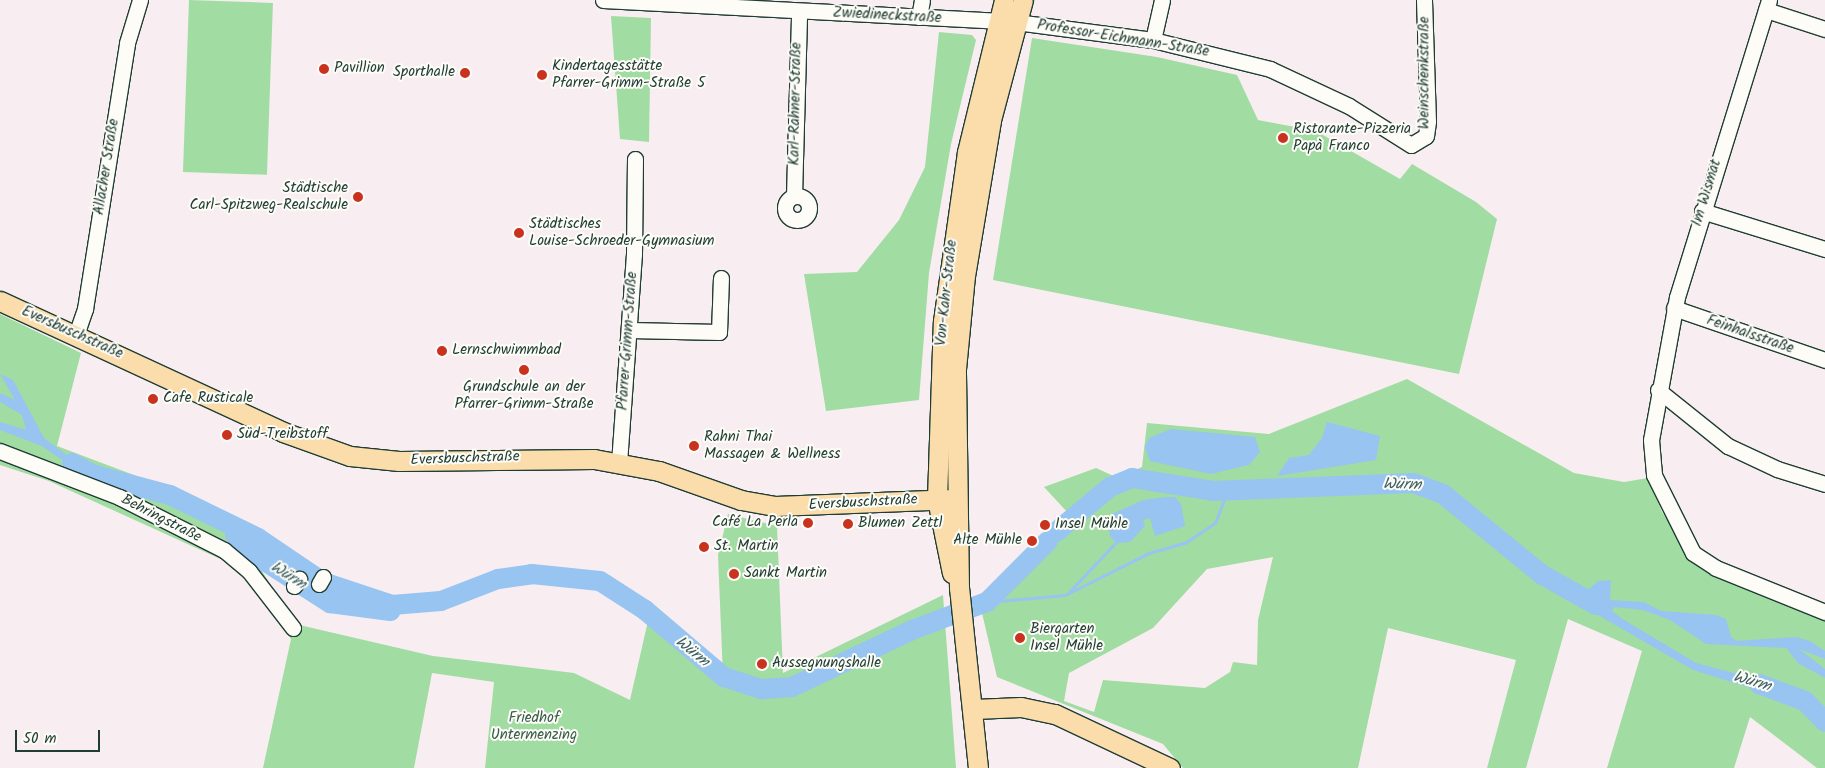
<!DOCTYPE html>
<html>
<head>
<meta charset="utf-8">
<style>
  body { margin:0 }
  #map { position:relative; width:1825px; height:768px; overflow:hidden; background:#f8eef1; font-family:Kalam,sans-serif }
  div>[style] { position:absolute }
  .green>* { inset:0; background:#a1dca3; transform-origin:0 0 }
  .water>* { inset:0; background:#97c4f1 }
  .stream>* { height:3px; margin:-1.5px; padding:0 1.5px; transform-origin:1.5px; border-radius:1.5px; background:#97c4f1 }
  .river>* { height:20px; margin:-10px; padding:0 10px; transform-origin:10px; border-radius:10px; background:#97c4f1 }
  .roads { filter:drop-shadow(1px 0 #1f3d34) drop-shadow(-1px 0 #1f3d34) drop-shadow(0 1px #1f3d34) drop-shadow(0 -1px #1f3d34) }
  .minor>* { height:15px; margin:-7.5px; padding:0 7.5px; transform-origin:7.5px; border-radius:7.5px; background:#fdfcf7 }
  .minor>.ring { margin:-7.5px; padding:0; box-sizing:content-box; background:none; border:15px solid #fdfcf7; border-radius:50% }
  .major>* { height:19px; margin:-9.5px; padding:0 9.5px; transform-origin:9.5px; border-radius:9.5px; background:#fbddab }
  .dots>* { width:14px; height:14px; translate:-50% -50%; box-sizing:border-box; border:2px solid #fdfcf7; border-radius:50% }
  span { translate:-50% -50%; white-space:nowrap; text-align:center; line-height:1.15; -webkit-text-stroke:4px #fdfcf7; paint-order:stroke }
  .street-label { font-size:15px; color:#1f3d34 }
  .poi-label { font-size:15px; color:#1f3d34 }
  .left { translate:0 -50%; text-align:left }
  .right { translate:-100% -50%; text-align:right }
  .park-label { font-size:15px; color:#395d4a }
  .water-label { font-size:16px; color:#3d5f63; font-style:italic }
  .scale { position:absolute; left:15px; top:730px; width:85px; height:22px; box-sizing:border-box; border:2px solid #1f3d34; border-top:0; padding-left:6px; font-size:15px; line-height:18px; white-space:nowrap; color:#1f3d34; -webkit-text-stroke:4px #fdfcf7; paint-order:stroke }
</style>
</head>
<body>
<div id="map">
  <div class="green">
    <i style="left:189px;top:0;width:84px;height:172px;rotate:2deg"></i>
    <i style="clip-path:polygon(611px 16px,651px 18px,649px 142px,620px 139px)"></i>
    <i style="clip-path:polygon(939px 32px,972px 35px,976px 40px,951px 144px,929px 273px,919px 400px,826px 411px,804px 274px,857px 272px,899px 220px,925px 167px)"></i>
    <i style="clip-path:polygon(1032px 38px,1157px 57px,1237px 75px,1258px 120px,1316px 131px,1400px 179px,1412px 164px,1476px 202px,1497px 219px,1459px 374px,993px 280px)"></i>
    <i style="clip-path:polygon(0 314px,81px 353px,57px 446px,171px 489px,258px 536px,252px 555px,295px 624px,433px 656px,574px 673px,630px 700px,650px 612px,723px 677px,718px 555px,728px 514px,777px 526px,783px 673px,943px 595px,956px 768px,485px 768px,494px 682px,432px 673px,414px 768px,263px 768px,291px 639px,238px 567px,49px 481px,0 465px)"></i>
    <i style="clip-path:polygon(evenodd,1407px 379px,1574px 473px,1624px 482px,1648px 478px,1662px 512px,1693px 557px,1825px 619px,1825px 768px,1817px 768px,1750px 717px,1734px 768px,1607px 768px,1642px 651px,1568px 619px,1526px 768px,1487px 768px,1516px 660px,1388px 628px,1358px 768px,1183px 768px,1163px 744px,997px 677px,978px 596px,1013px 573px,1069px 514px,1044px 487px,1096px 468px,1118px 478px,1142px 467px,1147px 423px,1269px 434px,1407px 379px,1273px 557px,1258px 620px,1257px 665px,1233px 662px,1230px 672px,1205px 688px,1103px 680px,1094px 712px,1064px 701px,1069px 673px,1153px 628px,1207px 569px,1273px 557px)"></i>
  </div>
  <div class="water">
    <i style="clip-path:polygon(0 374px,13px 380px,44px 438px,95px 476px,75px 469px,42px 446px,0 430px,0 422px,26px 430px,22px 415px,0 402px,0 393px,15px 400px)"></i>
    <i style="clip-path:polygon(1327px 422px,1380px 436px,1376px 460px,1277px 476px,1289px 458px,1309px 455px,1322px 438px)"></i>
    <i style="clip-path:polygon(1171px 429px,1255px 437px,1260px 452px,1249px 465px,1211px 474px,1150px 461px,1145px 447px,1149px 438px)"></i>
    <i style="clip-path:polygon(1166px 497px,1175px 497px,1181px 504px,1185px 526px,1155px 536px,1150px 518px,1143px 520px,1145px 526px,1130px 542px,1118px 543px,1111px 538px,1106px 521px,1112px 514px,1143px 500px)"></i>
    <i style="clip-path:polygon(1611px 580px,1610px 600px,1644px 602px,1661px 611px,1716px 615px,1726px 619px,1731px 637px,1737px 641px,1796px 637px,1810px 641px,1825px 651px,1825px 659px,1799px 649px,1825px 669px,1825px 678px,1798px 663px,1786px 648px,1706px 644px,1670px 620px,1643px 610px,1614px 607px,1612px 611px,1624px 620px,1696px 663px,1787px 687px,1783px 698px,1693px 670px,1569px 598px,1577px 585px,1589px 589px,1598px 581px)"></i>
  </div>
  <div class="stream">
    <i style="left:1070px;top:591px;width:67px;rotate:-46.8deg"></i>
    <i style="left:987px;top:602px;width:78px;rotate:-5.1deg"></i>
    <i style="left:1065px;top:595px;width:94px;rotate:-26.6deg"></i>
    <i style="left:1149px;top:553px;width:37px;rotate:-16deg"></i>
    <i style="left:1185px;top:543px;width:36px;rotate:-34deg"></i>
    <i style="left:1215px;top:523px;width:34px;rotate:-69deg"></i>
  </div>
  <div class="river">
    <i style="left:72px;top:463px;width:26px;rotate:28deg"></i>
    <i style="left:95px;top:475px;width:78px;rotate:14.9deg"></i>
    <i style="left:170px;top:495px;width:98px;rotate:26deg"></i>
    <i style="left:258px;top:538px;width:78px;rotate:34.1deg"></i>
    <i style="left:323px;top:582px;width:73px;rotate:18.4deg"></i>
    <i style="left:392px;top:605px;width:49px;rotate:-4.7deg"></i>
    <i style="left:441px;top:601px;width:61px;rotate:-21.1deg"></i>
    <i style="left:498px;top:579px;width:34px;rotate:-8deg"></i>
    <i style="left:532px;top:574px;width:68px;rotate:5.9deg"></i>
    <i style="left:600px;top:581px;width:54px;rotate:32.8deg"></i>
    <i style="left:645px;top:610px;width:104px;rotate:40.3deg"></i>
    <i style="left:724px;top:677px;width:40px;rotate:18deg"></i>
    <i style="left:762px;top:689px;width:30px;rotate:-4deg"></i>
    <i style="left:792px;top:687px;width:133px;rotate:-25.4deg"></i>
    <i style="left:912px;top:630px;width:80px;rotate:-20.5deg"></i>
    <i style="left:987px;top:602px;width:86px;rotate:-45deg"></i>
    <i style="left:1056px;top:532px;width:70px;rotate:-39.8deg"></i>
    <i style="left:1110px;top:487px;width:24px;rotate:-22deg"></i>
    <i style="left:1132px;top:478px;width:82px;rotate:9.1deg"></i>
    <i style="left:1213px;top:491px;width:200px;rotate:-2.3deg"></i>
    <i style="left:1413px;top:483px;width:32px;rotate:20deg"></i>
    <i style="left:1443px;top:494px;width:127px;rotate:39.2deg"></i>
    <i style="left:1541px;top:574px;width:63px;rotate:29.4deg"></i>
    <i style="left:235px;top:535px;width:38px;rotate:42deg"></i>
    <i style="left:263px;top:560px;width:80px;rotate:32.7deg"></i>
    <i style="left:330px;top:603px;width:61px;rotate:7.6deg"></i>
    <i style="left:1759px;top:684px;width:49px;rotate:20.3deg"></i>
    <i style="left:1805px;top:701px;width:29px;rotate:46deg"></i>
  </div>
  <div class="roads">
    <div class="minor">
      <i style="left:603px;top:0;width:414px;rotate:3deg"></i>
      <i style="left:1016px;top:22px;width:138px;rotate:7.5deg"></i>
      <i style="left:1153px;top:40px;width:121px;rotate:13.9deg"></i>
      <i style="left:1270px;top:69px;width:87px;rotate:25.1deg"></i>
      <i style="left:1349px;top:106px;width:73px;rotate:32.2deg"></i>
      <i style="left:1411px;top:145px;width:17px;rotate:-31deg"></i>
      <i style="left:1426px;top:136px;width:15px;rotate:-82deg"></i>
      <i style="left:1428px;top:121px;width:121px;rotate:-91.9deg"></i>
      <i style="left:1769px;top:0;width:311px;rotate:107.2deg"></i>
      <i style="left:1677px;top:297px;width:145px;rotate:100.3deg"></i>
      <i style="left:1651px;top:440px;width:35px;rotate:85deg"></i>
      <i style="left:1654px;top:475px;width:87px;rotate:63.4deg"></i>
      <i style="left:1693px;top:553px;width:27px;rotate:33deg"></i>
      <i style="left:1716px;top:568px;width:118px;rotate:22deg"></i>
      <i style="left:1766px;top:10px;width:62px;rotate:17.9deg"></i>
      <i style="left:919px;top:17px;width:17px;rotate:-80deg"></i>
      <i style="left:1153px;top:40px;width:41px;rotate:-77.3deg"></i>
      <i style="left:794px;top:196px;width:184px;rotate:-88.4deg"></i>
      <i class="ring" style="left:785px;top:196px;width:9px;height:9px"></i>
      <i style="left:1702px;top:211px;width:129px;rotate:17.2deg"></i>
      <i style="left:1674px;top:308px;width:160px;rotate:19deg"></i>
      <i style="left:630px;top:330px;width:89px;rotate:1.3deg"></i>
      <i style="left:719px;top:332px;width:54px;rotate:-87.9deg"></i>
      <i style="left:76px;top:335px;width:28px;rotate:-71deg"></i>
      <i style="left:85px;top:309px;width:269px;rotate:-81deg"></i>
      <i style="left:127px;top:43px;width:45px;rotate:-73.2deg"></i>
      <i style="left:1658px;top:390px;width:90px;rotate:38.7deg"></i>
      <i style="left:1728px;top:446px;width:54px;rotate:25.1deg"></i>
      <i style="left:1777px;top:469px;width:50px;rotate:17.4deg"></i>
      <i style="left:0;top:451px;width:128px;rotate:21.1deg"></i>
      <i style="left:119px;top:497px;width:118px;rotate:26.8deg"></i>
      <i style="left:224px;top:550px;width:33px;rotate:40deg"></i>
      <i style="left:249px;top:571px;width:72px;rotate:52.3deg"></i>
      <i style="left:619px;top:463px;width:210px;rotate:-85.9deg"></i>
      <i style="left:634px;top:254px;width:95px;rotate:-89.4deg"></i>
      <i style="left:319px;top:584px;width:8px;rotate:-60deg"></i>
      <i style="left:294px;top:586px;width:9px;rotate:-54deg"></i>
    </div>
    <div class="major">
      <i style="left:0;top:301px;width:312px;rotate:24.8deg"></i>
      <i style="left:283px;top:432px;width:71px;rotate:19.7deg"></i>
      <i style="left:350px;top:456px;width:49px;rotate:5.8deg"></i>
      <i style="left:399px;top:461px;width:195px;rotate:-0.6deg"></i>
      <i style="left:594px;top:459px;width:66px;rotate:10.5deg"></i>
      <i style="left:659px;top:471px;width:87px;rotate:19.5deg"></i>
      <i style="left:741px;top:500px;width:35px;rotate:10deg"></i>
      <i style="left:775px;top:506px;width:181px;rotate:-2.2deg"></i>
      <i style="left:952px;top:573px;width:76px;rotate:-101.5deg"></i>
      <i style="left:937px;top:499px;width:178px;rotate:-88.1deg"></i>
      <i style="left:943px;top:321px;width:171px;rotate:-81.9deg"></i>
      <i style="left:967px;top:152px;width:156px;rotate:-76.3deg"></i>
      <i style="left:974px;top:709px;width:47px;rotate:-2.4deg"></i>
      <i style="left:1021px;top:707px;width:35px;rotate:12deg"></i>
      <i style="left:1055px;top:714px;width:127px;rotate:25.2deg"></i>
      <i style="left:978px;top:768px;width:181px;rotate:-96deg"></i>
      <i style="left:959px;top:588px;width:219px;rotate:-90.8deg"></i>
      <i style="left:956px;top:369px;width:93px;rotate:-84.5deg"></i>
      <i style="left:965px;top:276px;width:158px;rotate:-80.5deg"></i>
      <i style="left:991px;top:120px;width:124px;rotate:-75.1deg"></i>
    </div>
  </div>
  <div class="dots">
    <i style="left:324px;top:69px;background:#c8321e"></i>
    <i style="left:465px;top:73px;background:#c8321e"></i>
    <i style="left:542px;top:75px;background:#c8321e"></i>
    <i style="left:1283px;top:138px;background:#c8321e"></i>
    <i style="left:358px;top:197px;background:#c8321e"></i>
    <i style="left:519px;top:233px;background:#c8321e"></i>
    <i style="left:442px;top:351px;background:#c8321e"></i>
    <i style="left:524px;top:370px;background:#c8321e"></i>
    <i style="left:153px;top:399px;background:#c8321e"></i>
    <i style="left:227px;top:435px;background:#c8321e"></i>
    <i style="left:694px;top:446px;background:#c8321e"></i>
    <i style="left:808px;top:523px;background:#c8321e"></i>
    <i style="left:848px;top:524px;background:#c8321e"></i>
    <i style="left:1045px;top:525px;background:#c8321e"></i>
    <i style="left:1032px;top:541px;background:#c8321e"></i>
    <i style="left:704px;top:547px;background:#c8321e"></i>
    <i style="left:734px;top:574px;background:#c8321e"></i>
    <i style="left:1020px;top:638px;background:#c8321e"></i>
    <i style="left:762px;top:664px;background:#c8321e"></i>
  </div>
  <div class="street-label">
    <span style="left:887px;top:16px;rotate:3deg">Zwiedineckstraße</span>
    <span style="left:1123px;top:39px;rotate:9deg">Professor-Eichmann-Straße</span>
    <span style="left:1425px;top:73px;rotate:-90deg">Weinschenkstraße</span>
    <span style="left:796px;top:104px;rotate:-89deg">Karl-Rahner-Straße</span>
    <span style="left:107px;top:167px;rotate:-81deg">Allacher Straße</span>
    <span style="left:1707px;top:193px;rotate:-73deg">Im Wismat</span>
    <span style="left:947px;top:293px;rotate:-84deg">Von-Kahr-Straße</span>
    <span style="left:72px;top:333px;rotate:24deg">Eversbuschstraße</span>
    <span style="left:1750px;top:335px;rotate:19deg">Feinhalsstraße</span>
    <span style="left:628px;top:341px;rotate:-86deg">Pfarrer-Grimm-Straße</span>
    <span style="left:465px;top:459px;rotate:-2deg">Eversbuschstraße</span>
    <span style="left:863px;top:503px;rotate:-3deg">Eversbuschstraße</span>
    <span style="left:161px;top:519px;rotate:27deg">Behringstraße</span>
  </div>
  <div class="poi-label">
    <span class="left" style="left:552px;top:75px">Kindertagesstätte<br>Pfarrer-Grimm-Straße 5</span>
    <span class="left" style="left:334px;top:69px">Pavillion</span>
    <span class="right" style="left:455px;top:73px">Sporthalle</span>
    <span class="left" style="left:1293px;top:138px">Ristorante-Pizzeria<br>Papà Franco</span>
    <span class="right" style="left:348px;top:197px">Städtische<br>Carl-Spitzweg-Realschule</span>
    <span class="left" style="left:529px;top:233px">Städtisches<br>Louise-Schroeder-Gymnasium</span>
    <span class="left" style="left:452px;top:351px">Lernschwimmbad</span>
    <span style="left:524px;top:396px">Grundschule an der<br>Pfarrer-Grimm-Straße</span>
    <span class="left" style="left:163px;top:399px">Cafe Rusticale</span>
    <span class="left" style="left:237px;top:435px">Süd-Treibstoff</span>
    <span class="left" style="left:704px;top:446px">Rahni Thai<br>Massagen &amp; Wellness</span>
    <span class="right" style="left:798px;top:523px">Café La Perla</span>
    <span class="left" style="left:858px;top:524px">Blumen Zettl</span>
    <span class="left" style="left:1055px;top:525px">Insel Mühle</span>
    <span class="right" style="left:1022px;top:541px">Alte Mühle</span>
    <span class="left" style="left:714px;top:547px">St. Martin</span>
    <span class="left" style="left:744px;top:574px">Sankt Martin</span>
    <span class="left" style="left:1030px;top:638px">Biergarten<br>Insel Mühle</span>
    <span class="left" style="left:772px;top:664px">Aussegnungshalle</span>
  </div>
  <div class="park-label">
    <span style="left:534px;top:727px">Friedhof<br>Untermenzing</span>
  </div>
  <div class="water-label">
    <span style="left:1402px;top:485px;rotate:2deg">Würm</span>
    <span style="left:288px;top:576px;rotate:32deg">Würm</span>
    <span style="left:692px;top:652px;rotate:39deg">Würm</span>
    <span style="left:1752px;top:682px;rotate:16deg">Würm</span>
  </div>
  <div class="scale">50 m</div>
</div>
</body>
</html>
